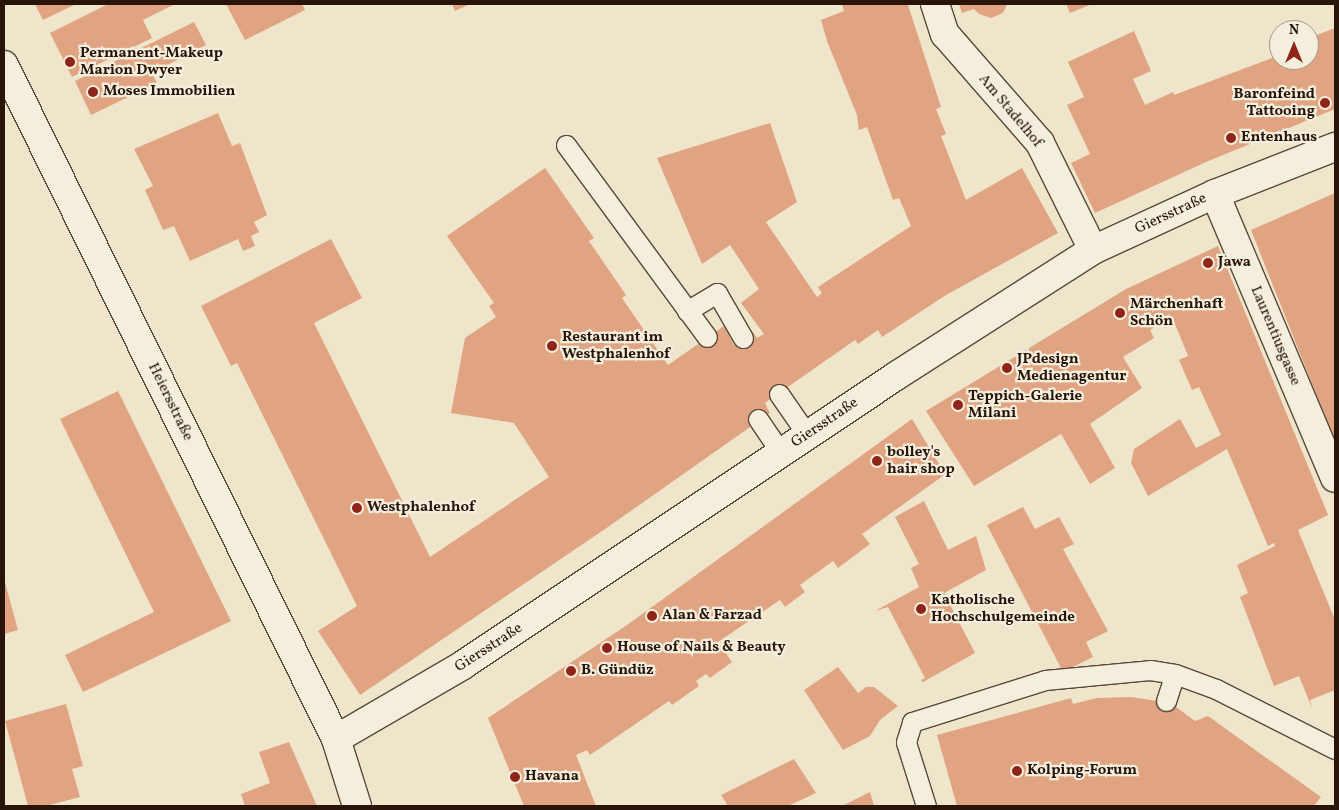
<!DOCTYPE html>
<html>
<head>
<meta charset="utf-8">
<style>
  body { margin:0 }
  #map { position:relative; width:1339px; height:810px; overflow:hidden; background:#eee5cb; font-family:Vollkorn,serif }
  div>[style] { position:absolute }
  .building>* { inset:0; background:#e0a482 }
  .roads { filter:drop-shadow(1px 0 #5a483a) drop-shadow(-1px 0 #5a483a) drop-shadow(0 1px #5a483a) drop-shadow(0 -1px #5a483a) }
  .lane>* { height:19px; margin:-9.5px; padding:0 9.5px; transform-origin:9.5px; border-radius:9.5px; background:#f4eedd }
  .street>* { height:28px; margin:-14px; padding:0 14px; transform-origin:14px; border-radius:14px; background:#f4eedd }
  .dots>* { width:14px; height:14px; translate:-50% -50%; box-sizing:border-box; border:2px solid #f4eedd; border-radius:50% }
  span { translate:-50% -50%; white-space:nowrap; text-align:center; line-height:1.15; -webkit-text-stroke:4.5px #f4eedd; paint-order:stroke }
  .poi-label { font-size:15px; color:#281409; font-weight:700 }
  .left { translate:0 -50%; text-align:left }
  .right { translate:-100% -50%; text-align:right }
  .street-label { font-size:15px; color:#281409 }
  .frame { position:absolute; inset:0; border:5px solid #281409; pointer-events:none }
  .north { position:absolute; left:1269px; top:20px; width:50px; height:50px; box-sizing:border-box; background:#f4eedd; border:1px solid #a29788; border-radius:50%; rotate:0deg; font-size:14px; font-weight:700; line-height:20px; text-align:center; color:#281409 }
  .north::after { content:''; display:block; margin:auto; width:18px; height:22px; background:#8f2418; clip-path:polygon(50% 0,100% 100%,50% 72%,0 100%) }
</style>
</head>
<body>
<div id="map">
  <div class="building">
    <i style="clip-path:polygon(35px 4px,76px 4px,43px 20px)"></i>
    <i style="clip-path:polygon(108px 4px,175px 4px,143px 20px,152px 38px,72px 77px,50px 33px)"></i>
    <i style="clip-path:polygon(226px 4px,302px 4px,305px 10px,245px 40px)"></i>
    <i style="clip-path:polygon(452px 4px,470px 4px,455px 11px)"></i>
    <i style="clip-path:polygon(842px 4px,908px 5px,941px 107px,936px 109px,946px 134px,941px 136px,966px 200px,1022px 168px,1058px 233px,946px 295px,882px 337px,878px 330px,858px 344px,855px 340px,765px 403px,770px 413px,608px 527px,360px 695px,318px 631px,357px 606px,237px 363px,231px 366px,201px 306px,331px 239px,362px 298px,314px 323px,430px 557px,549px 477px,514px 423px,451px 413px,465px 338px,496px 317px,489px 306px,494px 303px,447px 236px,545px 168px,594px 238px,589px 241px,626px 295px,622px 298px,668px 365px,724px 326px,734px 345px,753px 332px,757px 338px,764px 334px,741px 303px,759px 289px,730px 245px,702px 264px,657px 158px,770px 123px,797px 202px,766px 222px,817px 297px,822px 293px,818px 287px,911px 226px,899px 198px,893px 200px,867px 127px,859px 130px,857px 115px,827px 41px,821px 20px,844px 11px)"></i>
    <i style="clip-path:polygon(959px 4px,1007px 4px,1003px 13px,991px 18px,979px 14px,974px 9px,962px 13px)"></i>
    <i style="clip-path:polygon(1066px 4px,1092px 4px,1070px 13px)"></i>
    <i style="clip-path:polygon(194px 22px,206px 45px,152px 73px,157px 83px,91px 115px,75px 81px)"></i>
    <i style="clip-path:polygon(1335px 28px,1335px 109px,1206px 162px,1095px 213px,1071px 163px,1090px 154px,1067px 105px,1084px 97px,1068px 62px,1134px 31px,1151px 71px,1133px 79px,1145px 105px,1173px 92px,1174px 95px,1277px 56px,1281px 66px,1309px 60px,1309px 38px)"></i>
    <i style="clip-path:polygon(218px 113px,232px 146px,240px 143px,267px 215px,254px 222px,259px 232px,251px 236px,255px 246px,243px 251px,238px 239px,190px 261px,174px 226px,163px 230px,145px 190px,153px 186px,134px 149px)"></i>
    <i style="clip-path:polygon(1335px 193px,1335px 442px,1251px 230px)"></i>
    <i style="clip-path:polygon(1218px 246px,1328px 515px,1298px 530px,1335px 620px,1335px 690px,1310px 700px,1312px 708px,1299px 676px,1274px 686px,1240px 597px,1248px 593px,1237px 565px,1275px 546px,1274px 543px,1268px 546px,1227px 449px,1148px 496px,1131px 463px,1134px 449px,1180px 419px,1196px 448px,1221px 435px,1199px 387px,1192px 390px,1179px 360px,1188px 356px,1175px 324px,1165px 328px,1161px 323px,1150px 330px,1154px 338px,1123px 357px,1142px 388px,1090px 424px,1115px 468px,1090px 484px,1061px 434px,974px 486px,926px 411px,1126px 289px)"></i>
    <i style="clip-path:polygon(118px 391px,231px 621px,83px 692px,65px 655px,154px 612px,60px 419px)"></i>
    <i style="clip-path:polygon(912px 419px,945px 474px,940px 478px,862px 534px,870px 544px,838px 568px,833px 561px,800px 585px,805px 592px,785px 607px,780px 600px,718px 642px,732px 662px,710px 678px,706px 674px,696px 681px,699px 686px,672px 705px,669px 701px,590px 755px,587px 750px,576px 755px,596px 806px,524px 806px,488px 718px,627px 625px)"></i>
    <i style="clip-path:polygon(924px 501px,948px 550px,976px 536px,986px 570px,944px 593px,975px 653px,923px 682px,921px 680px,925px 678px,888px 607px,875px 611px,919px 587px,911px 568px,919px 564px,895px 517px)"></i>
    <i style="clip-path:polygon(1023px 507px,1035px 529px,1059px 517px,1074px 544px,1063px 549px,1108px 631px,1086px 642px,1093px 657px,1063px 672px,987px 525px)"></i>
    <i style="clip-path:polygon(4px 579px,18px 630px,4px 634px)"></i>
    <i style="clip-path:polygon(838px 667px,858px 693px,866px 687px,874px 687px,898px 706px,880px 720px,870px 736px,843px 750px,804px 690px)"></i>
    <i style="clip-path:polygon(1131px 697px,1177px 704px,1176px 707px,1195px 721px,1208px 716px,1321px 797px,1314px 806px,957px 806px,937px 735px,1071px 698px,1073px 704px,1097px 698px)"></i>
    <i style="clip-path:polygon(66px 704px,83px 766px,72px 769px,80px 797px,46px 806px,28px 806px,5px 721px)"></i>
    <i style="clip-path:polygon(289px 742px,317px 806px,245px 806px,241px 794px,270px 783px,259px 752px)"></i>
    <i style="clip-path:polygon(794px 759px,816px 793px,788px 806px,728px 806px,721px 795px)"></i>
    <i style="clip-path:polygon(870px 792px,874px 806px,842px 806px)"></i>
  </div>
  <div class="roads">
    <div class="lane">
      <i style="left:566px;top:145px;width:238px;rotate:53.7deg"></i>
      <i style="left:687px;top:311px;width:35px;rotate:-31deg"></i>
      <i style="left:717px;top:293px;width:52px;rotate:60deg"></i>
      <i style="left:779px;top:394px;width:51px;rotate:55.4deg"></i>
      <i style="left:758px;top:419px;width:41px;rotate:55.9deg"></i>
      <i style="left:1166px;top:701px;width:28px;rotate:-72deg"></i>
      <i style="left:926px;top:806px;width:67px;rotate:-107.4deg"></i>
      <i style="left:906px;top:742px;width:21px;rotate:-73deg"></i>
      <i style="left:912px;top:722px;width:139px;rotate:-17.5deg"></i>
      <i style="left:1045px;top:680px;width:105px;rotate:-5.4deg"></i>
      <i style="left:1150px;top:670px;width:25px;rotate:9deg"></i>
      <i style="left:1175px;top:674px;width:44px;rotate:20.1deg"></i>
      <i style="left:1216px;top:689px;width:133px;rotate:26.8deg"></i>
    </div>
    <div class="street">
      <i style="left:935px;top:4px;width:32px;rotate:72deg"></i>
      <i style="left:945px;top:34px;width:145px;rotate:48.9deg"></i>
      <i style="left:1040px;top:143px;width:119px;rotate:63.6deg"></i>
      <i style="left:4px;top:65px;width:751px;rotate:63.78deg"></i>
      <i style="left:336px;top:739px;width:70px;rotate:72.6deg"></i>
      <i style="left:1215px;top:194px;width:308px;rotate:67.1deg"></i>
      <i style="left:336px;top:739px;width:147px;rotate:-30.2deg"></i>
      <i style="left:463px;top:665px;width:521px;rotate:-33.72deg"></i>
      <i style="left:896px;top:376px;width:234px;rotate:-32.6deg"></i>
      <i style="left:1093px;top:250px;width:134px;rotate:-24.7deg"></i>
      <i style="left:1215px;top:194px;width:129px;rotate:-21.4deg"></i>
    </div>
  </div>
  <div class="dots">
    <i style="left:70px;top:62px;background:#8f2418"></i>
    <i style="left:93px;top:92px;background:#8f2418"></i>
    <i style="left:1325px;top:103px;background:#8f2418"></i>
    <i style="left:1231px;top:138px;background:#8f2418"></i>
    <i style="left:1208px;top:263px;background:#8f2418"></i>
    <i style="left:1120px;top:313px;background:#8f2418"></i>
    <i style="left:552px;top:346px;background:#8f2418"></i>
    <i style="left:1007px;top:368px;background:#8f2418"></i>
    <i style="left:958px;top:405px;background:#8f2418"></i>
    <i style="left:877px;top:461px;background:#8f2418"></i>
    <i style="left:357px;top:508px;background:#8f2418"></i>
    <i style="left:921px;top:609px;background:#8f2418"></i>
    <i style="left:652px;top:616px;background:#8f2418"></i>
    <i style="left:607px;top:648px;background:#8f2418"></i>
    <i style="left:571px;top:671px;background:#8f2418"></i>
    <i style="left:1017px;top:771px;background:#8f2418"></i>
    <i style="left:515px;top:777px;background:#8f2418"></i>
  </div>
  <div class="poi-label">
    <span class="left" style="left:80px;top:62px">Permanent-Makeup<br>Marion Dwyer</span>
    <span class="left" style="left:103px;top:92px">Moses Immobilien</span>
    <span class="right" style="left:1315px;top:103px">Baronfeind<br>Tattooing</span>
    <span class="left" style="left:1241px;top:138px">Entenhaus</span>
    <span class="left" style="left:1218px;top:263px">Jawa</span>
    <span class="left" style="left:1130px;top:313px">Märchenhaft<br>Schön</span>
    <span class="left" style="left:562px;top:346px">Restaurant im<br>Westphalenhof</span>
    <span class="left" style="left:1017px;top:368px">JPdesign<br>Medienagentur</span>
    <span class="left" style="left:968px;top:405px">Teppich-Galerie<br>Milani</span>
    <span class="left" style="left:887px;top:461px">bolley's<br>hair shop</span>
    <span class="left" style="left:367px;top:508px">Westphalenhof</span>
    <span class="left" style="left:931px;top:609px">Katholische<br>Hochschulgemeinde</span>
    <span class="left" style="left:662px;top:616px">Alan &amp; Farzad</span>
    <span class="left" style="left:617px;top:648px">House of Nails &amp; Beauty</span>
    <span class="left" style="left:581px;top:671px">B. Gündüz</span>
    <span class="left" style="left:1027px;top:771px">Kolping-Forum</span>
    <span class="left" style="left:525px;top:777px">Havana</span>
  </div>
  <div class="street-label">
    <span style="left:1010px;top:111px;rotate:50deg">Am Stadelhof</span>
    <span style="left:1171px;top:214px;rotate:-25deg">Giersstraße</span>
    <span style="left:1275px;top:336px;rotate:67deg">Laurentiusgasse</span>
    <span style="left:170px;top:402px;rotate:64deg">Heiersstraße</span>
    <span style="left:825px;top:423px;rotate:-34deg">Giersstraße</span>
    <span style="left:489px;top:648px;rotate:-33deg">Giersstraße</span>
  </div>
  <div class="frame"></div>
  <div class="north">N</div>
</div>
</body>
</html>
